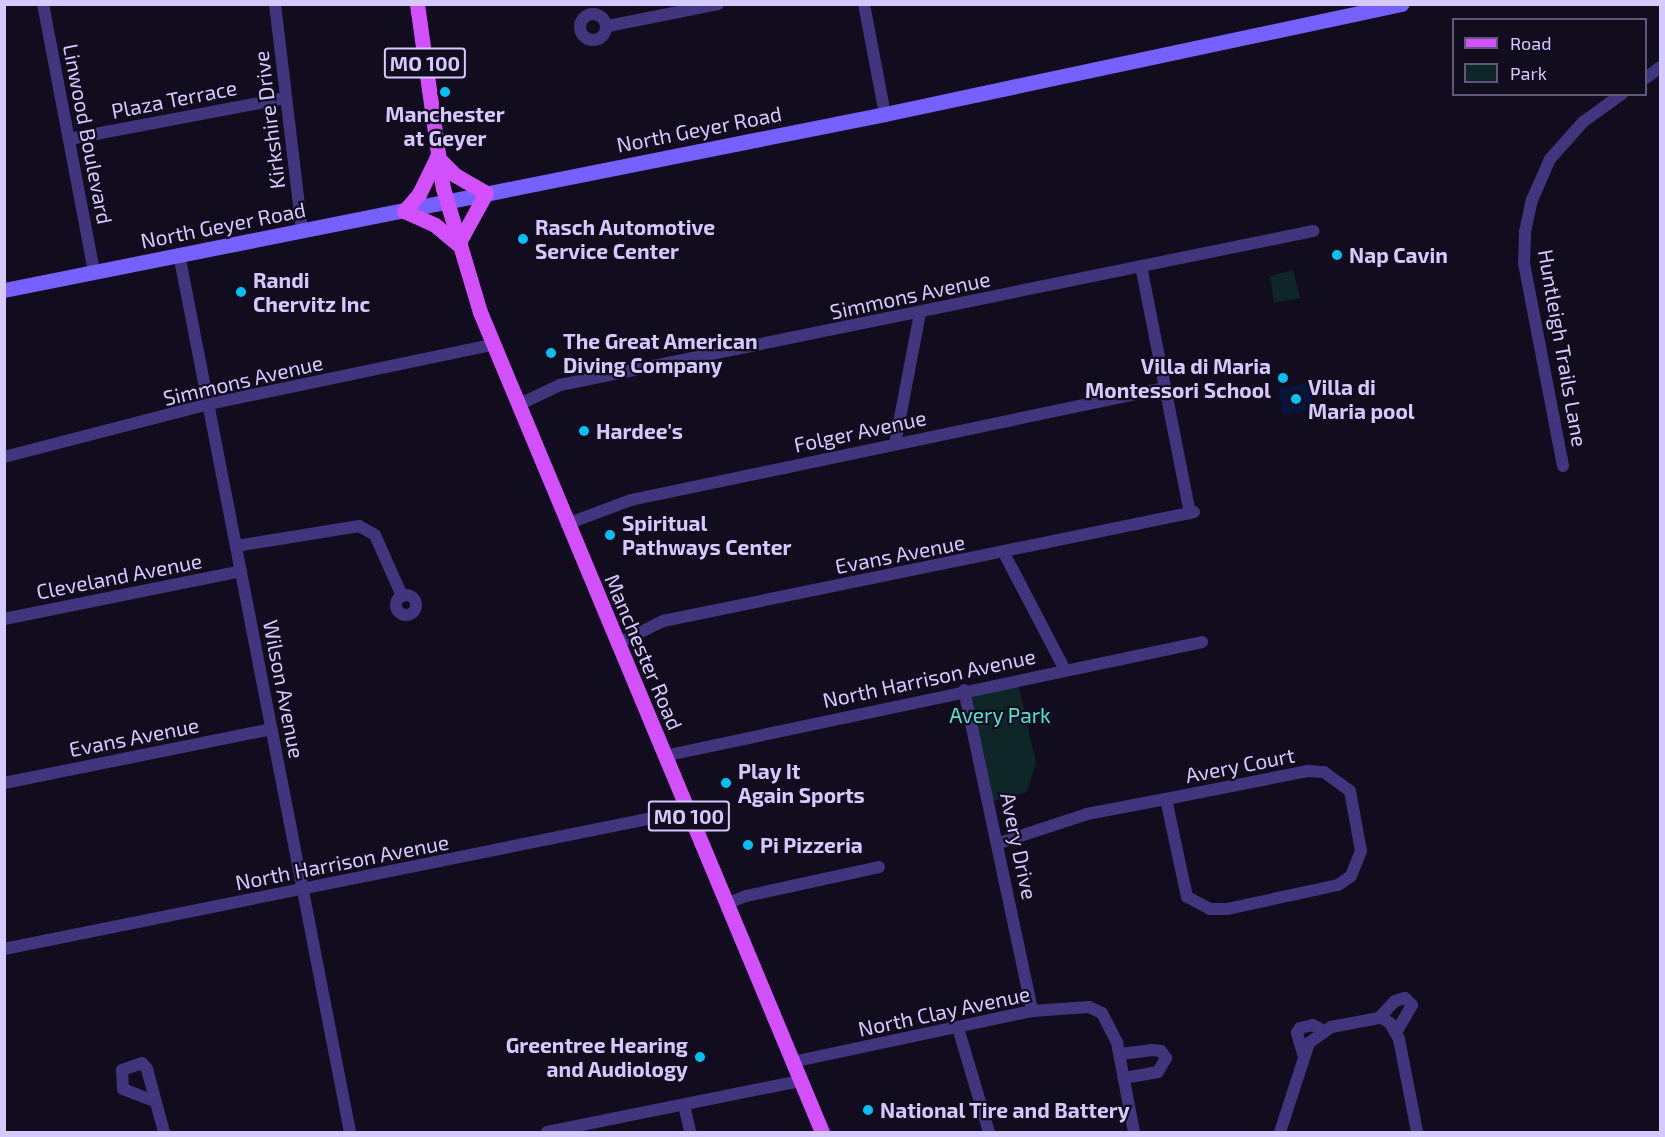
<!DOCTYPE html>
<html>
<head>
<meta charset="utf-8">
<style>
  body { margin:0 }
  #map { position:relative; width:1665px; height:1137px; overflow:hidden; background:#110c1e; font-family:"Exo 2",sans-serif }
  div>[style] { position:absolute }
  .green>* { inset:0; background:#0f2628 }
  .water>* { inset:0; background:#08143b; transform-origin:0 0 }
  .street>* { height:12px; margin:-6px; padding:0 6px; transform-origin:6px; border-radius:6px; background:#41367e }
  .street>.ring { margin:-6px; padding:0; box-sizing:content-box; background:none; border:12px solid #41367e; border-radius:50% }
  .secondary>* { height:15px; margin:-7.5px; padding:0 7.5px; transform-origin:7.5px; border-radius:7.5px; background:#7660ff }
  .primary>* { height:15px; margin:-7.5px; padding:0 7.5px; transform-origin:7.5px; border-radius:7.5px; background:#d250ff }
  .dots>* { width:16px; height:16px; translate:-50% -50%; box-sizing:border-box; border:3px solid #110c1e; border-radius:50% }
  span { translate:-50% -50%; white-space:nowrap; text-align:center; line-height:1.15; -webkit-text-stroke:4.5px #110c1e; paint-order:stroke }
  .shield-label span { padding:2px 4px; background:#110c1e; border:2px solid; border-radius:4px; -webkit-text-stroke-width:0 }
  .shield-label { font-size:20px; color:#d5c9ff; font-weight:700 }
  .street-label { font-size:21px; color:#d5c9ff }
  .poi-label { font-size:21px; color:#d5c9ff; font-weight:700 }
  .left { translate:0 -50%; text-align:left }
  .right { translate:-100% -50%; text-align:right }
  .park-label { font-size:21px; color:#53e0cd }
  .frame { position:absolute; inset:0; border:6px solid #d5c9ff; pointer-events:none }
  .legend { position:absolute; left:1452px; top:18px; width:195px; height:78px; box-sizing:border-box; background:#110c1e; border:2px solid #5f5878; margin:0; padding:8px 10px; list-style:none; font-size:18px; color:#d5c9ff }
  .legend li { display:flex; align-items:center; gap:12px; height:30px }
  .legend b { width:30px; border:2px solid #5f5878 }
</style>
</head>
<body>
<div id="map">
  <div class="green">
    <i style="clip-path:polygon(1293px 270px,1300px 298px,1274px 303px,1270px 276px)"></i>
    <i style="clip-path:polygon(1018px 683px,1036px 763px,1027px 792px,993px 801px,969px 692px)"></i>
  </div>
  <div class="water">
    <i style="left:1309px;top:383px;width:27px;height:31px;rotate:80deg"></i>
  </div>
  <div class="street">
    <i style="left:43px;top:4px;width:273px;rotate:79.2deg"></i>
    <i style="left:275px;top:4px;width:229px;rotate:83.2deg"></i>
    <i style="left:864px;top:4px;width:112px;rotate:79.2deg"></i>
    <i class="ring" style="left:580px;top:14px;width:14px;height:14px"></i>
    <i style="left:608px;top:26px;width:112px;rotate:-11.3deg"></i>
    <i style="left:1646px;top:78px;width:18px;rotate:-38deg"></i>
    <i style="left:69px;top:139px;width:220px;rotate:-10.7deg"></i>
    <i style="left:179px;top:254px;width:894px;rotate:78.98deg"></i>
    <i style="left:1141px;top:266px;width:252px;rotate:78.8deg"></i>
    <i style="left:518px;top:405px;width:47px;rotate:-25.5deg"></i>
    <i style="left:560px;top:385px;width:769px;rotate:-11.56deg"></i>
    <i style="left:895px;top:444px;width:133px;rotate:-79.2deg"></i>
    <i style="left:4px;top:457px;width:212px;rotate:-14.5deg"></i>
    <i style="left:209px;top:404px;width:289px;rotate:-11.8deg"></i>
    <i style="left:1563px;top:466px;width:206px;rotate:-100.9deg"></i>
    <i style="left:1524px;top:264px;width:32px;rotate:-88deg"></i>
    <i style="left:1525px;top:232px;width:33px;rotate:-78deg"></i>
    <i style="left:1532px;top:200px;width:45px;rotate:-66.3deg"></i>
    <i style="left:1550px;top:159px;width:50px;rotate:-48.3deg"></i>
    <i style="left:1583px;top:122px;width:48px;rotate:-35.7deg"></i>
    <i style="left:567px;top:524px;width:68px;rotate:-20.6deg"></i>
    <i style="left:631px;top:500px;width:546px;rotate:-11.85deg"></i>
    <i style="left:236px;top:546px;width:125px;rotate:-9.2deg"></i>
    <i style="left:359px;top:526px;width:18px;rotate:29deg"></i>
    <i style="left:375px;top:535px;width:67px;rotate:66.1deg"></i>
    <i style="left:1004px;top:553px;width:132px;rotate:62.5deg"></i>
    <i class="ring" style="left:396px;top:595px;width:8px;height:8px"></i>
    <i style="left:4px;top:619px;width:242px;rotate:-11.4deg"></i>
    <i style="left:617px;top:644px;width:51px;rotate:-26.6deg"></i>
    <i style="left:663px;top:621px;width:542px;rotate:-11.6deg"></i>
    <i style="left:964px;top:690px;width:328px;rotate:78deg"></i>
    <i style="left:664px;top:756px;width:550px;rotate:-11.96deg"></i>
    <i style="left:1308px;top:771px;width:16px;rotate:4deg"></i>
    <i style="left:1324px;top:772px;width:32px;rotate:36deg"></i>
    <i style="left:1350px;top:791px;width:61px;rotate:79.6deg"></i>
    <i style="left:1361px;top:851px;width:27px;rotate:112deg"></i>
    <i style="left:1351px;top:876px;width:16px;rotate:145deg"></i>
    <i style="left:1338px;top:885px;width:114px;rotate:167.8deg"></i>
    <i style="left:1227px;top:909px;width:17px;rotate:180deg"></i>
    <i style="left:1210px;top:909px;width:26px;rotate:-152deg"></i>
    <i style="left:1187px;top:897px;width:100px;rotate:-102.1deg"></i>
    <i style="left:1166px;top:799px;width:145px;rotate:-11.2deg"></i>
    <i style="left:4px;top:783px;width:273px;rotate:-11.4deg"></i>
    <i style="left:999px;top:843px;width:93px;rotate:-18.2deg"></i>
    <i style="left:1087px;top:814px;width:80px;rotate:-10.8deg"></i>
    <i style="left:726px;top:904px;width:22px;rotate:-22deg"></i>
    <i style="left:746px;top:896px;width:136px;rotate:-12.3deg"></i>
    <i style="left:4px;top:949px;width:697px;rotate:-11.42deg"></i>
    <i style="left:1380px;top:1017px;width:12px;rotate:31deg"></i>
    <i style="left:1390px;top:1023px;width:18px;rotate:61deg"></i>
    <i style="left:1399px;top:1039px;width:95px;rotate:79deg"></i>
    <i style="left:958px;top:1028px;width:109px;rotate:73.4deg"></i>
    <i style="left:1120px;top:1054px;width:31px;rotate:-7deg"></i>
    <i style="left:1151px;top:1050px;width:10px;rotate:6deg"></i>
    <i style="left:1161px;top:1051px;width:9px;rotate:54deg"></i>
    <i style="left:1166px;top:1058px;width:16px;rotate:120deg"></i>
    <i style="left:1158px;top:1072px;width:35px;rotate:170deg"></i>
    <i style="left:1303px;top:1054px;width:22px;rotate:-106deg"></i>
    <i style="left:1297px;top:1033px;width:6px;rotate:-59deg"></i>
    <i style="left:1300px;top:1028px;width:13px;rotate:-13deg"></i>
    <i style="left:1313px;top:1025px;width:13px;rotate:29deg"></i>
    <i style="left:792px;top:1062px;width:245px;rotate:-12deg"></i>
    <i style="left:1032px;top:1011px;width:57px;rotate:-4deg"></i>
    <i style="left:1089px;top:1007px;width:14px;rotate:25deg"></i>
    <i style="left:1102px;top:1013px;width:34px;rotate:63deg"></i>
    <i style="left:1117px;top:1043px;width:91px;rotate:79.2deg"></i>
    <i style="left:154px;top:1101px;width:33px;rotate:-159deg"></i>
    <i style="left:123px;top:1089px;width:19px;rotate:-93deg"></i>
    <i style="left:122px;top:1070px;width:21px;rotate:-19deg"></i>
    <i style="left:142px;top:1063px;width:8px;rotate:50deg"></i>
    <i style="left:147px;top:1069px;width:65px;rotate:74.9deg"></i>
    <i style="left:684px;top:1105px;width:28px;rotate:77deg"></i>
    <i style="left:547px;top:1132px;width:258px;rotate:-11.4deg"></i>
    <i style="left:1280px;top:1132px;width:94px;rotate:-72deg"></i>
    <i style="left:1309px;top:1043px;width:27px;rotate:-36deg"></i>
    <i style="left:1331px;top:1027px;width:49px;rotate:-10.6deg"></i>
    <i style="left:1379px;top:1018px;width:23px;rotate:-47deg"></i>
    <i style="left:1395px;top:1001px;width:10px;rotate:-17deg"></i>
    <i style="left:1405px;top:998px;width:10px;rotate:45deg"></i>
    <i style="left:1412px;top:1005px;width:32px;rotate:120deg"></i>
  </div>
  <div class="secondary">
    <i style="left:4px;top:290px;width:898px;rotate:-11.3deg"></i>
    <i style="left:885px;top:114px;width:528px;rotate:-12.03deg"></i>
  </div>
  <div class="primary">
    <i style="left:417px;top:4px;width:186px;rotate:82deg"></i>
    <i style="left:443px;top:188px;width:129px;rotate:73.4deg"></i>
    <i style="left:480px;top:312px;width:888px;rotate:67.36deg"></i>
    <i style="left:437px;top:157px;width:41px;rotate:115.9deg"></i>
    <i style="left:419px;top:194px;width:23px;rotate:131deg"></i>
    <i style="left:404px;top:211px;width:34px;rotate:24deg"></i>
    <i style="left:435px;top:225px;width:30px;rotate:40deg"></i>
    <i style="left:437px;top:157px;width:25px;rotate:45deg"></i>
    <i style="left:455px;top:175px;width:36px;rotate:30deg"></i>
    <i style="left:486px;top:193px;width:58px;rotate:118.8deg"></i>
  </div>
  <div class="dots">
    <i style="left:445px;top:92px;background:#00bff4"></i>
    <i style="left:523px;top:239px;background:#00bff4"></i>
    <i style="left:1337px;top:255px;background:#00bff4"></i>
    <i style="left:241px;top:292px;background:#00bff4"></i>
    <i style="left:551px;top:353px;background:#00bff4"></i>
    <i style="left:1283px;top:378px;background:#00bff4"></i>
    <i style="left:1296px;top:399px;background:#00bff4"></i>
    <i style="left:584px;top:431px;background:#00bff4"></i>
    <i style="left:610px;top:535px;background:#00bff4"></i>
    <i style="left:726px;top:783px;background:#00bff4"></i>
    <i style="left:748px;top:845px;background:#00bff4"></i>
    <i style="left:700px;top:1057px;background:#00bff4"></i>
    <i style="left:868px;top:1110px;background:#00bff4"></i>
  </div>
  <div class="shield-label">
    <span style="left:425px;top:63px">MO 100</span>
    <span style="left:689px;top:816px">MO 100</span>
  </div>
  <div class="street-label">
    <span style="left:174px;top:99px;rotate:-11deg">Plaza Terrace</span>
    <span style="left:269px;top:120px;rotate:-97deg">Kirkshire Drive</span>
    <span style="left:699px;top:129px;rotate:-11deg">North Geyer Road</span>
    <span style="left:88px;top:134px;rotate:79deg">Linwood Boulevard</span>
    <span style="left:223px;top:225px;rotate:-11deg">North Geyer Road</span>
    <span style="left:910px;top:295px;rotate:-12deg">Simmons Avenue</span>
    <span style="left:1563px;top:348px;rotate:80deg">Huntleigh Trails Lane</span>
    <span style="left:243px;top:380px;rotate:-13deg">Simmons Avenue</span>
    <span style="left:860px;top:431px;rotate:-12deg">Folger Avenue</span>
    <span style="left:900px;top:554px;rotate:-11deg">Evans Avenue</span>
    <span style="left:119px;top:576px;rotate:-11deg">Cleveland Avenue</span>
    <span style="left:644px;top:652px;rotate:67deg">Manchester Road</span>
    <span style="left:929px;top:678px;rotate:-12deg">North Harrison Avenue</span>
    <span style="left:284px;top:689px;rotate:79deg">Wilson Avenue</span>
    <span style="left:134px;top:737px;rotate:-11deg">Evans Avenue</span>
    <span style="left:1240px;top:765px;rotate:-11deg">Avery Court</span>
    <span style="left:1019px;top:846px;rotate:78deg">Avery Drive</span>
    <span style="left:342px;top:862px;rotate:-11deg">North Harrison Avenue</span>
    <span style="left:944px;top:1011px;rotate:-12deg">North Clay Avenue</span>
  </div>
  <div class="poi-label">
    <span style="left:445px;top:126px">Manchester<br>at Geyer</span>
    <span class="left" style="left:535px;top:239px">Rasch Automotive<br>Service Center</span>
    <span class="left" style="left:1349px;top:255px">Nap Cavin</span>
    <span class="left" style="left:253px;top:292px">Randi<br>Chervitz Inc</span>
    <span class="left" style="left:563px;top:353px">The Great American<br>Diving Company</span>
    <span class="right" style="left:1271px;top:378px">Villa di Maria<br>Montessori School</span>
    <span class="left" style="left:1308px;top:399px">Villa di<br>Maria pool</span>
    <span class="left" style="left:596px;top:431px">Hardee's</span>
    <span class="left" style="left:622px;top:535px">Spiritual<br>Pathways Center</span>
    <span class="left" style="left:738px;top:783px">Play It<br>Again Sports</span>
    <span class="left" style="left:760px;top:845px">Pi Pizzeria</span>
    <span class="right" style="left:688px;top:1057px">Greentree Hearing<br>and Audiology</span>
    <span class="left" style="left:880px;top:1110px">National Tire and Battery</span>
  </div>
  <div class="park-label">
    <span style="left:1000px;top:715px">Avery Park</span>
  </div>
  <div class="frame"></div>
  <ul class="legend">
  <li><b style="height:8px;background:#d250ff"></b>Road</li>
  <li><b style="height:16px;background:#0f2628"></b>Park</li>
  </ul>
</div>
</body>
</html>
